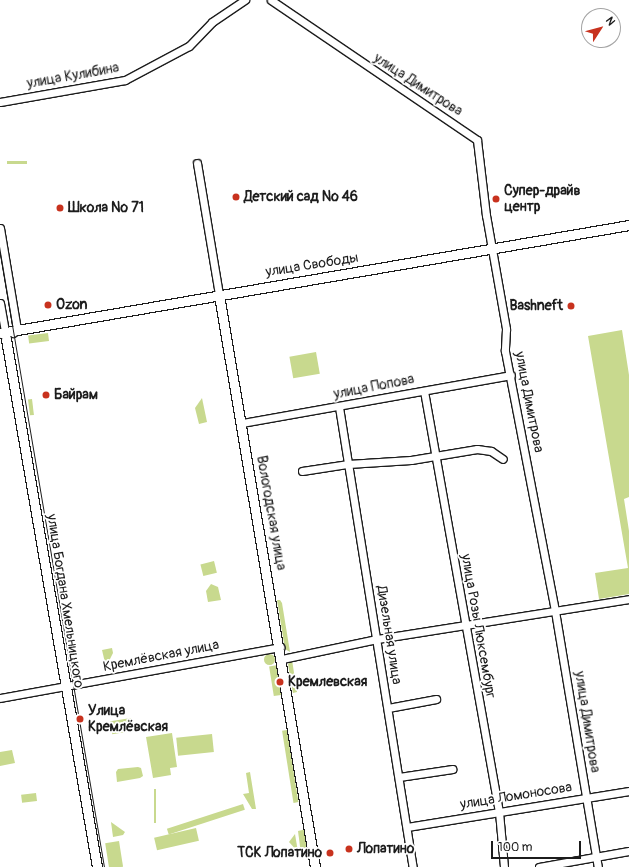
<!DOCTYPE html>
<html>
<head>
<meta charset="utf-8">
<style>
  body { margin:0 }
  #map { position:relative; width:629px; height:867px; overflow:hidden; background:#fff; font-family:Pangolin,sans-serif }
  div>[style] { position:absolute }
  .green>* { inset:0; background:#c8d98e; transform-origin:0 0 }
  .round { border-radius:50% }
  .roads { filter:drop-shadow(1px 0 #1c1c1c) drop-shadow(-1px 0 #1c1c1c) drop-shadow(0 1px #1c1c1c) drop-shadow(0 -1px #1c1c1c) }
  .minor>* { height:7px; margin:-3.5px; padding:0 3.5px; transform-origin:3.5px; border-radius:3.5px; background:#fff }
  .major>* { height:9px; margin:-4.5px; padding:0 4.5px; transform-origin:4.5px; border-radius:4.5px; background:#fff }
  .tram>* { height:1px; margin:-0.5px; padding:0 0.5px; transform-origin:0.5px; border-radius:0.5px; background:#1c1c1c }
  .dots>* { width:11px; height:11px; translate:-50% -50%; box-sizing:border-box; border:2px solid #fff; border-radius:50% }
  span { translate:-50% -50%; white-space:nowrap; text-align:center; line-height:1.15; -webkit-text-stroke:3.5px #fff; paint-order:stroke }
  .street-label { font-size:14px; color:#1c1c1c }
  .poi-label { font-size:14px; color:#1c1c1c; font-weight:700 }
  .left { translate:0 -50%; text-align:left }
  .right { translate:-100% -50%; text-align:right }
  .north { position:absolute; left:581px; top:8px; width:40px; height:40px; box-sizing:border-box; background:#fff; border:1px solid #a4a4a4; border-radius:50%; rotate:54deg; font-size:11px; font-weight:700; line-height:16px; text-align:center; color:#1c1c1c }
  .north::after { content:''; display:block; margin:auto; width:14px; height:18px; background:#c8321e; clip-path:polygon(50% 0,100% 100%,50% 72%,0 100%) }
  .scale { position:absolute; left:491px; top:841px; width:90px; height:18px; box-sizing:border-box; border:2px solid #1c1c1c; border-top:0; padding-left:5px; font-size:12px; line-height:14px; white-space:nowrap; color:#1c1c1c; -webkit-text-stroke:3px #fff; paint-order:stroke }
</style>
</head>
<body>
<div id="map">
  <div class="green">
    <i style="left:27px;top:161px;width:3px;height:20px;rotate:90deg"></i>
    <i style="clip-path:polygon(622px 330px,629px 375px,629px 497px,624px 499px,629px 531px,629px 594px,599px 599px,595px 573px,628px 568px,588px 336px)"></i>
    <i style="left:48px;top:333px;width:8px;height:20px;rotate:83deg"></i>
    <i style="left:316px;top:352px;width:22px;height:27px;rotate:80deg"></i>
    <i style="clip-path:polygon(202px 398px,207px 422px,199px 424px,195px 408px)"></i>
    <i style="left:32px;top:399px;width:16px;height:4px;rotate:83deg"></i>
    <i style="left:214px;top:561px;width:12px;height:14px;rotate:76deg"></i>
    <i style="clip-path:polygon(211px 584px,218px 587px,221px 600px,208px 602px,206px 591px)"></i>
    <i style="clip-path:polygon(277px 600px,280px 600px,282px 603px,290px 652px,285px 649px)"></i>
    <i style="clip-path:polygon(112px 648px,113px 653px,106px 667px,102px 650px)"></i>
    <i class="round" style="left:263.5px;top:653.5px;width:11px;height:11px"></i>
    <i style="clip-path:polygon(292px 660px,297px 692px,293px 693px,288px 664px)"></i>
    <i style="left:278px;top:665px;width:30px;height:9px;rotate:81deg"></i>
    <i style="left:131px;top:718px;width:13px;height:21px;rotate:81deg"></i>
    <i style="left:287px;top:730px;width:73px;height:5px;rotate:81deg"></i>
    <i style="clip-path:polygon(172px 733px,177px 767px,170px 768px,171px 775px,153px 778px,146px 737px)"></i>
    <i style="left:212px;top:734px;width:18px;height:36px;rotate:84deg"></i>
    <i style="clip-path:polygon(12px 750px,15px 763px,0 766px,0 752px)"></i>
    <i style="clip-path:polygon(138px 767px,141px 768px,143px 776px,140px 778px,117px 782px,116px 772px,118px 769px)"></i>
    <i style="clip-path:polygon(250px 772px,256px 809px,252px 809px,243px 794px,249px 793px,246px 773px)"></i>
    <i style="left:154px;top:789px;width:2px;height:34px"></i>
    <i style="left:36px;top:793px;width:8px;height:15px;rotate:83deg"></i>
    <i style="left:243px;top:804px;width:6px;height:80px;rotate:72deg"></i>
    <i style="clip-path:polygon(111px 822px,125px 832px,123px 835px,113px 837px)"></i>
    <i style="left:196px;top:828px;width:13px;height:43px;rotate:77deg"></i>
    <i style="clip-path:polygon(307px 829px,312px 861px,301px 854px,298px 831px)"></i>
    <i style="clip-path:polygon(295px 834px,298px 852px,289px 842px)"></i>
    <i style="left:119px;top:841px;width:26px;height:14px;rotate:81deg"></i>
  </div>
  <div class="roads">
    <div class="minor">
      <i style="left:271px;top:0;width:249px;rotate:34.2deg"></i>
      <i style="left:477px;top:140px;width:76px;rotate:83.2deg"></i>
      <i style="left:486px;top:215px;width:116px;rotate:80deg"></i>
      <i style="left:506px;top:329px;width:22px;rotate:93deg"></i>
      <i style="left:505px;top:351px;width:265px;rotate:79.1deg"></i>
      <i style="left:555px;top:611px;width:260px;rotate:80.5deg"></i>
      <i style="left:0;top:102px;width:127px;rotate:-10deg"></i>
      <i style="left:125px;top:80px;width:72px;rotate:-28deg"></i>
      <i style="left:189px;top:46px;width:33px;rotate:-46deg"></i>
      <i style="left:212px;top:22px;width:40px;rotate:-34deg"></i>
      <i style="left:197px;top:163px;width:134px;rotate:80.5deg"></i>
      <i style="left:0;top:228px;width:103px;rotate:80.5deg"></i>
      <i style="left:17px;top:330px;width:5px;rotate:143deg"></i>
      <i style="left:0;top:303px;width:35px;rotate:80deg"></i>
      <i style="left:424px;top:391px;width:428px;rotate:79.9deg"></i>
      <i style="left:499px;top:812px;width:55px;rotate:84.8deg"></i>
      <i style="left:339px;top:407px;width:466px;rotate:80.9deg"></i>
      <i style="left:242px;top:423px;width:273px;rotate:-10.1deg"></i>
      <i style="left:302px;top:471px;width:47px;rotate:-8.7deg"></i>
      <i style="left:348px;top:464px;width:63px;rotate:-3.6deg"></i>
      <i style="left:411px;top:460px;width:67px;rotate:-9.5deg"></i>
      <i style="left:477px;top:449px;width:14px;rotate:8deg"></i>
      <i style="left:491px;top:451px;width:14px;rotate:34deg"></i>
      <i style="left:282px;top:659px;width:97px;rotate:-11.9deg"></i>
      <i style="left:377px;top:639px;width:255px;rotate:-9deg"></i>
      <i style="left:0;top:698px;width:285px;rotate:-10.3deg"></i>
      <i style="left:388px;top:708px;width:49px;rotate:-10.6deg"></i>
      <i style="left:399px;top:777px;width:54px;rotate:-8.6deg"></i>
      <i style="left:407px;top:827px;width:225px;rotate:-9.2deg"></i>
      <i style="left:539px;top:867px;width:91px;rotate:-10.1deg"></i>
    </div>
    <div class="major">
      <i style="left:219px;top:295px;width:580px;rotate:80.47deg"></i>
      <i style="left:0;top:333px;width:638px;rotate:-9.74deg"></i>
      <i style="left:6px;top:339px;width:536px;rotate:80.22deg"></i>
    </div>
  </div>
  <div class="tram">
    <i style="left:0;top:254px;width:622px;rotate:80.37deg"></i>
  </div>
  <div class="dots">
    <i style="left:236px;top:197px;background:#c8321e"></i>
    <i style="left:496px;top:199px;background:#c8321e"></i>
    <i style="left:60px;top:208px;background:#c8321e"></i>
    <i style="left:48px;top:305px;background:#c8321e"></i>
    <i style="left:571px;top:306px;background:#c8321e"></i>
    <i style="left:46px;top:395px;background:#c8321e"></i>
    <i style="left:280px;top:682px;background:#c8321e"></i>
    <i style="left:80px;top:719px;background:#c8321e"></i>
    <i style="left:349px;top:849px;background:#c8321e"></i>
    <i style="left:330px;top:853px;background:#c8321e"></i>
  </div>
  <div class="street-label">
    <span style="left:73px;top:76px;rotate:-10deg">улица Кулибина</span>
    <span style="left:418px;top:85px;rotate:33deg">улица Димитрова</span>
    <span style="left:312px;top:265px;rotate:-9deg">улица Свободы</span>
    <span style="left:374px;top:387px;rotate:-11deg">улица Попова</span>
    <span style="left:529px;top:402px;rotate:79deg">улица Димитрова</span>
    <span style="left:271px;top:513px;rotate:80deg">Вологодская улица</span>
    <span style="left:65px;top:601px;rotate:81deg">улица Богдана Хмельницкого</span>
    <span style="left:478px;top:626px;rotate:80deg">улица Розы Люксембург</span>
    <span style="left:389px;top:635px;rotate:81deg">Дизельная улица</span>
    <span style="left:161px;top:656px;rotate:-11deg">Кремлёвская улица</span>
    <span style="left:587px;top:722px;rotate:81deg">улица Димитрова</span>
    <span style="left:516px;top:796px;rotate:-9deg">улица Ломоносова</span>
  </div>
  <div class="poi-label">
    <span class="left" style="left:504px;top:199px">Супер-драйв<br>центр</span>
    <span class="left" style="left:244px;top:197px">Детский сад № 46</span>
    <span class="left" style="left:68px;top:208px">Школа № 71</span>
    <span class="left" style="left:56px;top:305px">Ozon</span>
    <span class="right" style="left:563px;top:306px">Bashneft</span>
    <span class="left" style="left:54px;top:395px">Байрам</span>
    <span class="left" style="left:288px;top:682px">Кремлевская</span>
    <span class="left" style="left:88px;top:719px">Улица<br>Кремлёвская</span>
    <span class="left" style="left:357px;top:849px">Лопатино</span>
    <span class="right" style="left:322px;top:853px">ТСК Лопатино</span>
  </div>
  <div class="north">N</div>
  <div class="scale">100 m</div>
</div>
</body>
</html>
